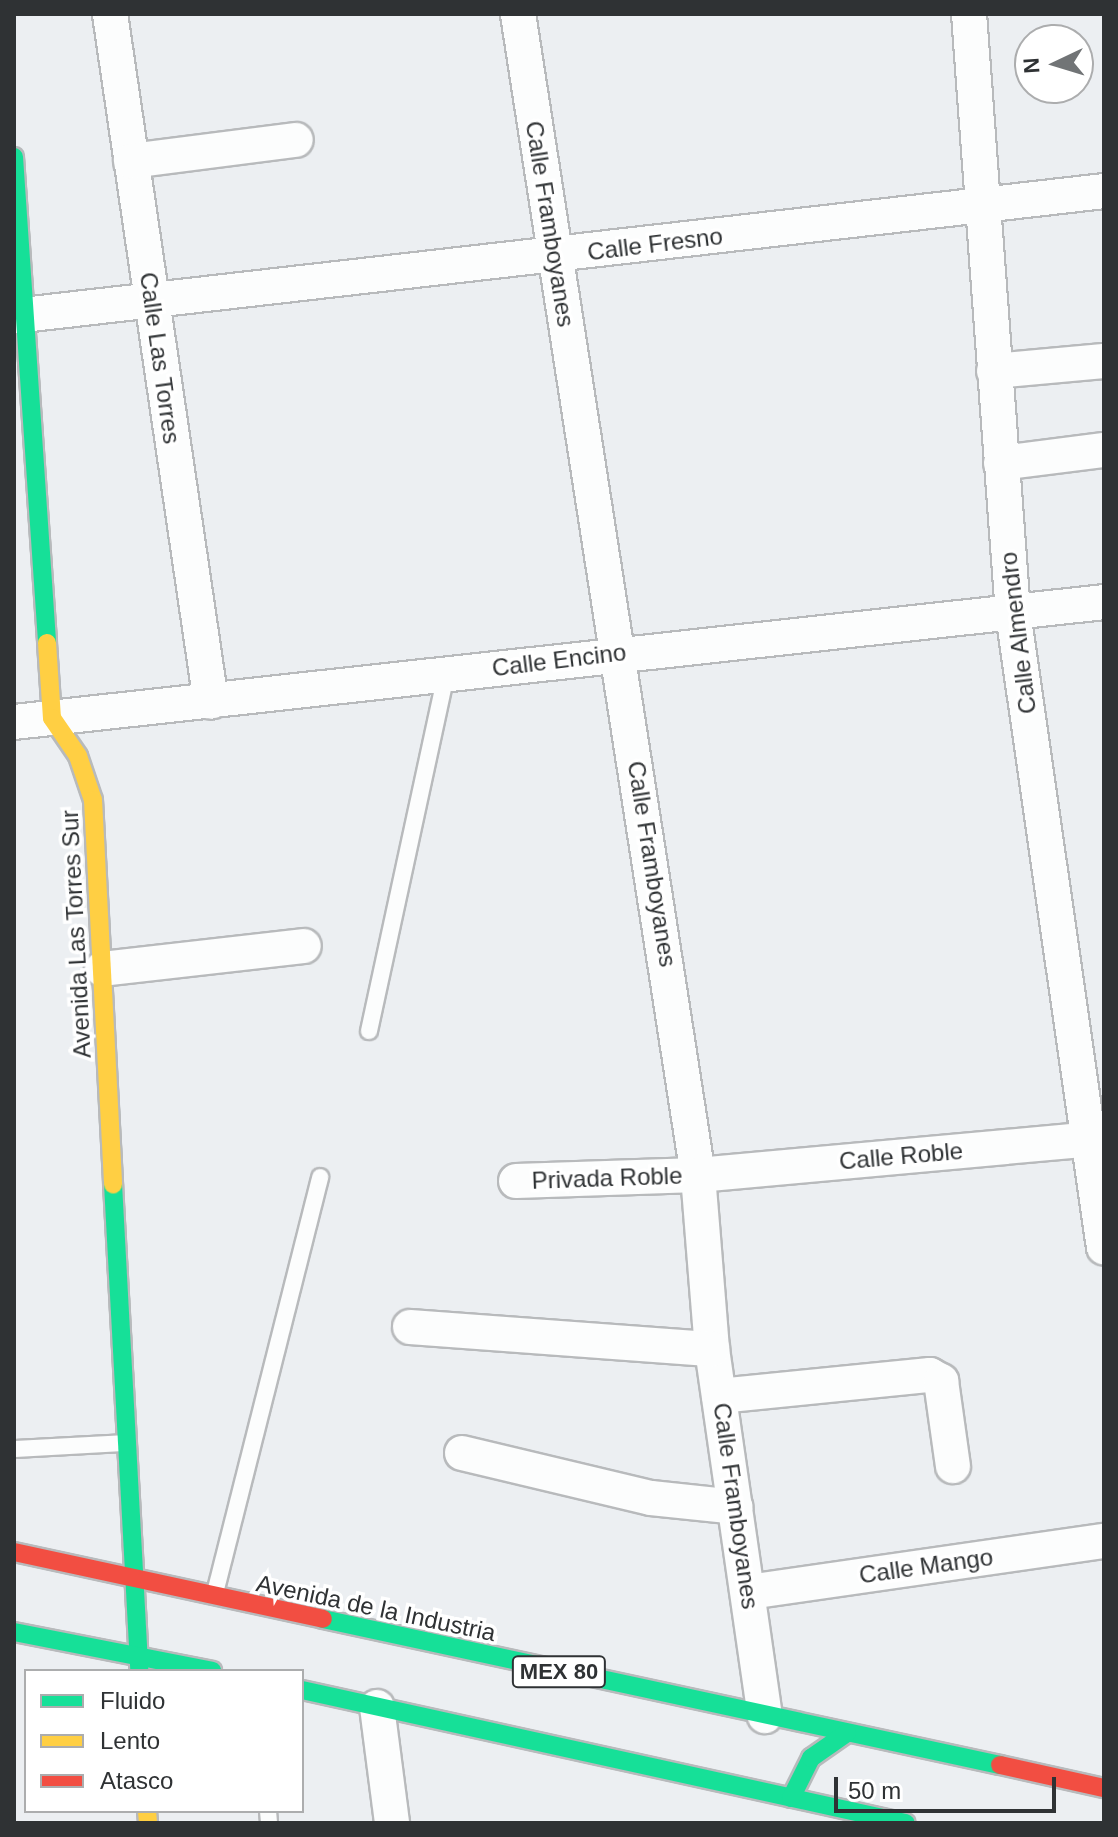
<!DOCTYPE html>
<html>
<head>
<meta charset="utf-8">
<style>
  body { margin:0 }
  #map { position:relative; width:1118px; height:1837px; overflow:hidden; background:#eceff2; font-family:Helvetica,sans-serif }
  div>[style] { position:absolute }
  .roads { filter:drop-shadow(2px 0 #b8babc) drop-shadow(-2px 0 #b8babc) drop-shadow(0 2px #b8babc) drop-shadow(0 -2px #b8babc) }
  .lane>* { height:16px; margin:-8px; padding:0 8px; transform-origin:8px; border-radius:8px; background:#fcfdfd }
  .street>* { height:34px; margin:-17px; padding:0 17px; transform-origin:17px; border-radius:17px; background:#fcfdfd }
  .fast>* { height:18px; margin:-9px; padding:0 9px; transform-origin:9px; border-radius:9px; background:#16e098 }
  .slow>* { height:18px; margin:-9px; padding:0 9px; transform-origin:9px; border-radius:9px; background:#ffcf43 }
  .jam>* { height:18px; margin:-9px; padding:0 9px; transform-origin:9px; border-radius:9px; background:#f24e42 }
  span { translate:-50% -50%; white-space:nowrap; text-align:center; line-height:1.15; -webkit-text-stroke:7px #fff; paint-order:stroke }
  .shield-label span { padding:2px 6px; background:#fff; border:2px solid; border-radius:6px; -webkit-text-stroke-width:0 }
  .shield-label { font-size:22px; color:#2f3234; font-weight:700 }
  .street-label { font-size:24px; color:#2f3234 }
  .frame { position:absolute; inset:0; border:16px solid #2f3234; pointer-events:none }
  .legend { position:absolute; left:24px; top:1669px; width:280px; height:144px; box-sizing:border-box; background:#fff; border:2px solid #acadae; margin:0; padding:10px 14px; list-style:none; font-size:24px; color:#2f3234 }
  .legend li { display:flex; align-items:center; gap:16px; height:40px }
  .legend b { width:40px; border:2px solid #acadae }
  .north { position:absolute; left:1014px; top:24px; width:80px; height:80px; box-sizing:border-box; background:#fff; border:2px solid #acadae; border-radius:50%; rotate:266deg; font-size:22px; font-weight:700; line-height:32px; text-align:center; color:#2f3234 }
  .north::after { content:''; display:block; margin:auto; width:28px; height:36px; background:#717476; clip-path:polygon(50% 0,100% 100%,50% 72%,0 100%) }
  .scale { position:absolute; left:834px; top:1777px; width:222px; height:36px; box-sizing:border-box; border:4px solid #2f3234; border-top:0; padding-left:10px; font-size:24px; line-height:28px; white-space:nowrap; color:#2f3234; -webkit-text-stroke:6px #fff; paint-order:stroke }
</style>
</head>
<body>
<div id="map">
  <div class="roads">
    <div class="lane">
      <i style="left:369px;top:1031px;width:365px;rotate:-77.8deg"></i>
      <i style="left:14px;top:1449px;width:110px;rotate:-3.1deg"></i>
      <i style="left:215px;top:1593px;width:429px;rotate:-75.8deg"></i>
      <i style="left:268px;top:1811px;width:12px;rotate:85deg"></i>
    </div>
    <div class="street">
      <i style="left:110px;top:14px;width:695px;rotate:81.65deg"></i>
      <i style="left:518px;top:14px;width:1175px;rotate:81.19deg"></i>
      <i style="left:698px;top:1175px;width:175px;rotate:85.4deg"></i>
      <i style="left:712px;top:1349px;width:371px;rotate:81.8deg"></i>
      <i style="left:969px;top:14px;width:601px;rotate:85.8deg"></i>
      <i style="left:1013px;top:613px;width:641px;rotate:81.84deg"></i>
      <i style="left:131px;top:161px;width:166px;rotate:-7.3deg"></i>
      <i style="left:14px;top:316px;width:1097px;rotate:-6.54deg"></i>
      <i style="left:994px;top:371px;width:110px;rotate:-5.2deg"></i>
      <i style="left:1001px;top:463px;width:104px;rotate:-7.2deg"></i>
      <i style="left:14px;top:722px;width:1097px;rotate:-6.28deg"></i>
      <i style="left:102px;top:969px;width:203px;rotate:-6.5deg"></i>
      <i style="left:516px;top:1181px;width:182px;rotate:-1.9deg"></i>
      <i style="left:698px;top:1175px;width:408px;rotate:-5.2deg"></i>
      <i style="left:410px;top:1327px;width:303px;rotate:4.2deg"></i>
      <i style="left:719px;top:1396px;width:212px;rotate:-5.7deg"></i>
      <i style="left:930px;top:1375px;width:13px;rotate:29deg"></i>
      <i style="left:941px;top:1381px;width:86px;rotate:82deg"></i>
      <i style="left:462px;top:1453px;width:194px;rotate:13.4deg"></i>
      <i style="left:651px;top:1498px;width:85px;rotate:6deg"></i>
      <i style="left:749px;top:1592px;width:359px;rotate:-8.2deg"></i>
      <i style="left:377px;top:1707px;width:117px;rotate:82.6deg"></i>
    </div>
    <div class="fast">
      <i style="left:14px;top:157px;width:487px;rotate:86.1deg"></i>
      <i style="left:113px;top:1184px;width:488px;rotate:86.9deg"></i>
      <i style="left:323px;top:1619px;width:693px;rotate:12.17deg"></i>
      <i style="left:14px;top:1632px;width:202px;rotate:11.1deg"></i>
      <i style="left:302px;top:1690px;width:618px;rotate:12.42deg"></i>
      <i style="left:791px;top:1798px;width:45px;rotate:-63.4deg"></i>
      <i style="left:811px;top:1758px;width:44px;rotate:-34.8deg"></i>
    </div>
    <div class="slow">
      <i style="left:47px;top:643px;width:75px;rotate:86.2deg"></i>
      <i style="left:52px;top:718px;width:46px;rotate:55.6deg"></i>
      <i style="left:78px;top:756px;width:46px;rotate:71.2deg"></i>
      <i style="left:93px;top:800px;width:385px;rotate:87deg"></i>
      <i style="left:147px;top:1811px;width:12px;rotate:85deg"></i>
    </div>
    <div class="jam">
      <i style="left:14px;top:1552px;width:316px;rotate:12.2deg"></i>
      <i style="left:1000px;top:1765px;width:107px;rotate:12.5deg"></i>
    </div>
  </div>
  <div class="shield-label">
    <span style="left:559px;top:1672px">MEX 80</span>
  </div>
  <div class="street-label">
    <span style="left:550px;top:224px;rotate:81deg">Calle Framboyanes</span>
    <span style="left:655px;top:244px;rotate:-7deg">Calle Fresno</span>
    <span style="left:160px;top:358px;rotate:82deg">Calle Las Torres</span>
    <span style="left:1018px;top:633px;rotate:-97deg">Calle Almendro</span>
    <span style="left:559px;top:660px;rotate:-7deg">Calle Encino</span>
    <span style="left:652px;top:864px;rotate:81deg">Calle Framboyanes</span>
    <span style="left:76px;top:934px;rotate:-93deg">Avenida Las Torres Sur</span>
    <span style="left:901px;top:1156px;rotate:-5deg">Calle Roble</span>
    <span style="left:607px;top:1178px;rotate:-2deg">Privada Roble</span>
    <span style="left:736px;top:1506px;rotate:82deg">Calle Framboyanes</span>
    <span style="left:926px;top:1566px;rotate:-8deg">Calle Mango</span>
    <span style="left:376px;top:1608px;rotate:12deg">Avenida de la Industria</span>
  </div>
  <div class="frame"></div>
  <ul class="legend">
  <li><b style="height:10px;background:#16e098"></b>Fluido</li>
  <li><b style="height:10px;background:#ffcf43"></b>Lento</li>
  <li><b style="height:10px;background:#f24e42"></b>Atasco</li>
  </ul>
  <div class="north">N</div>
  <div class="scale">50 m</div>
</div>
</body>
</html>
